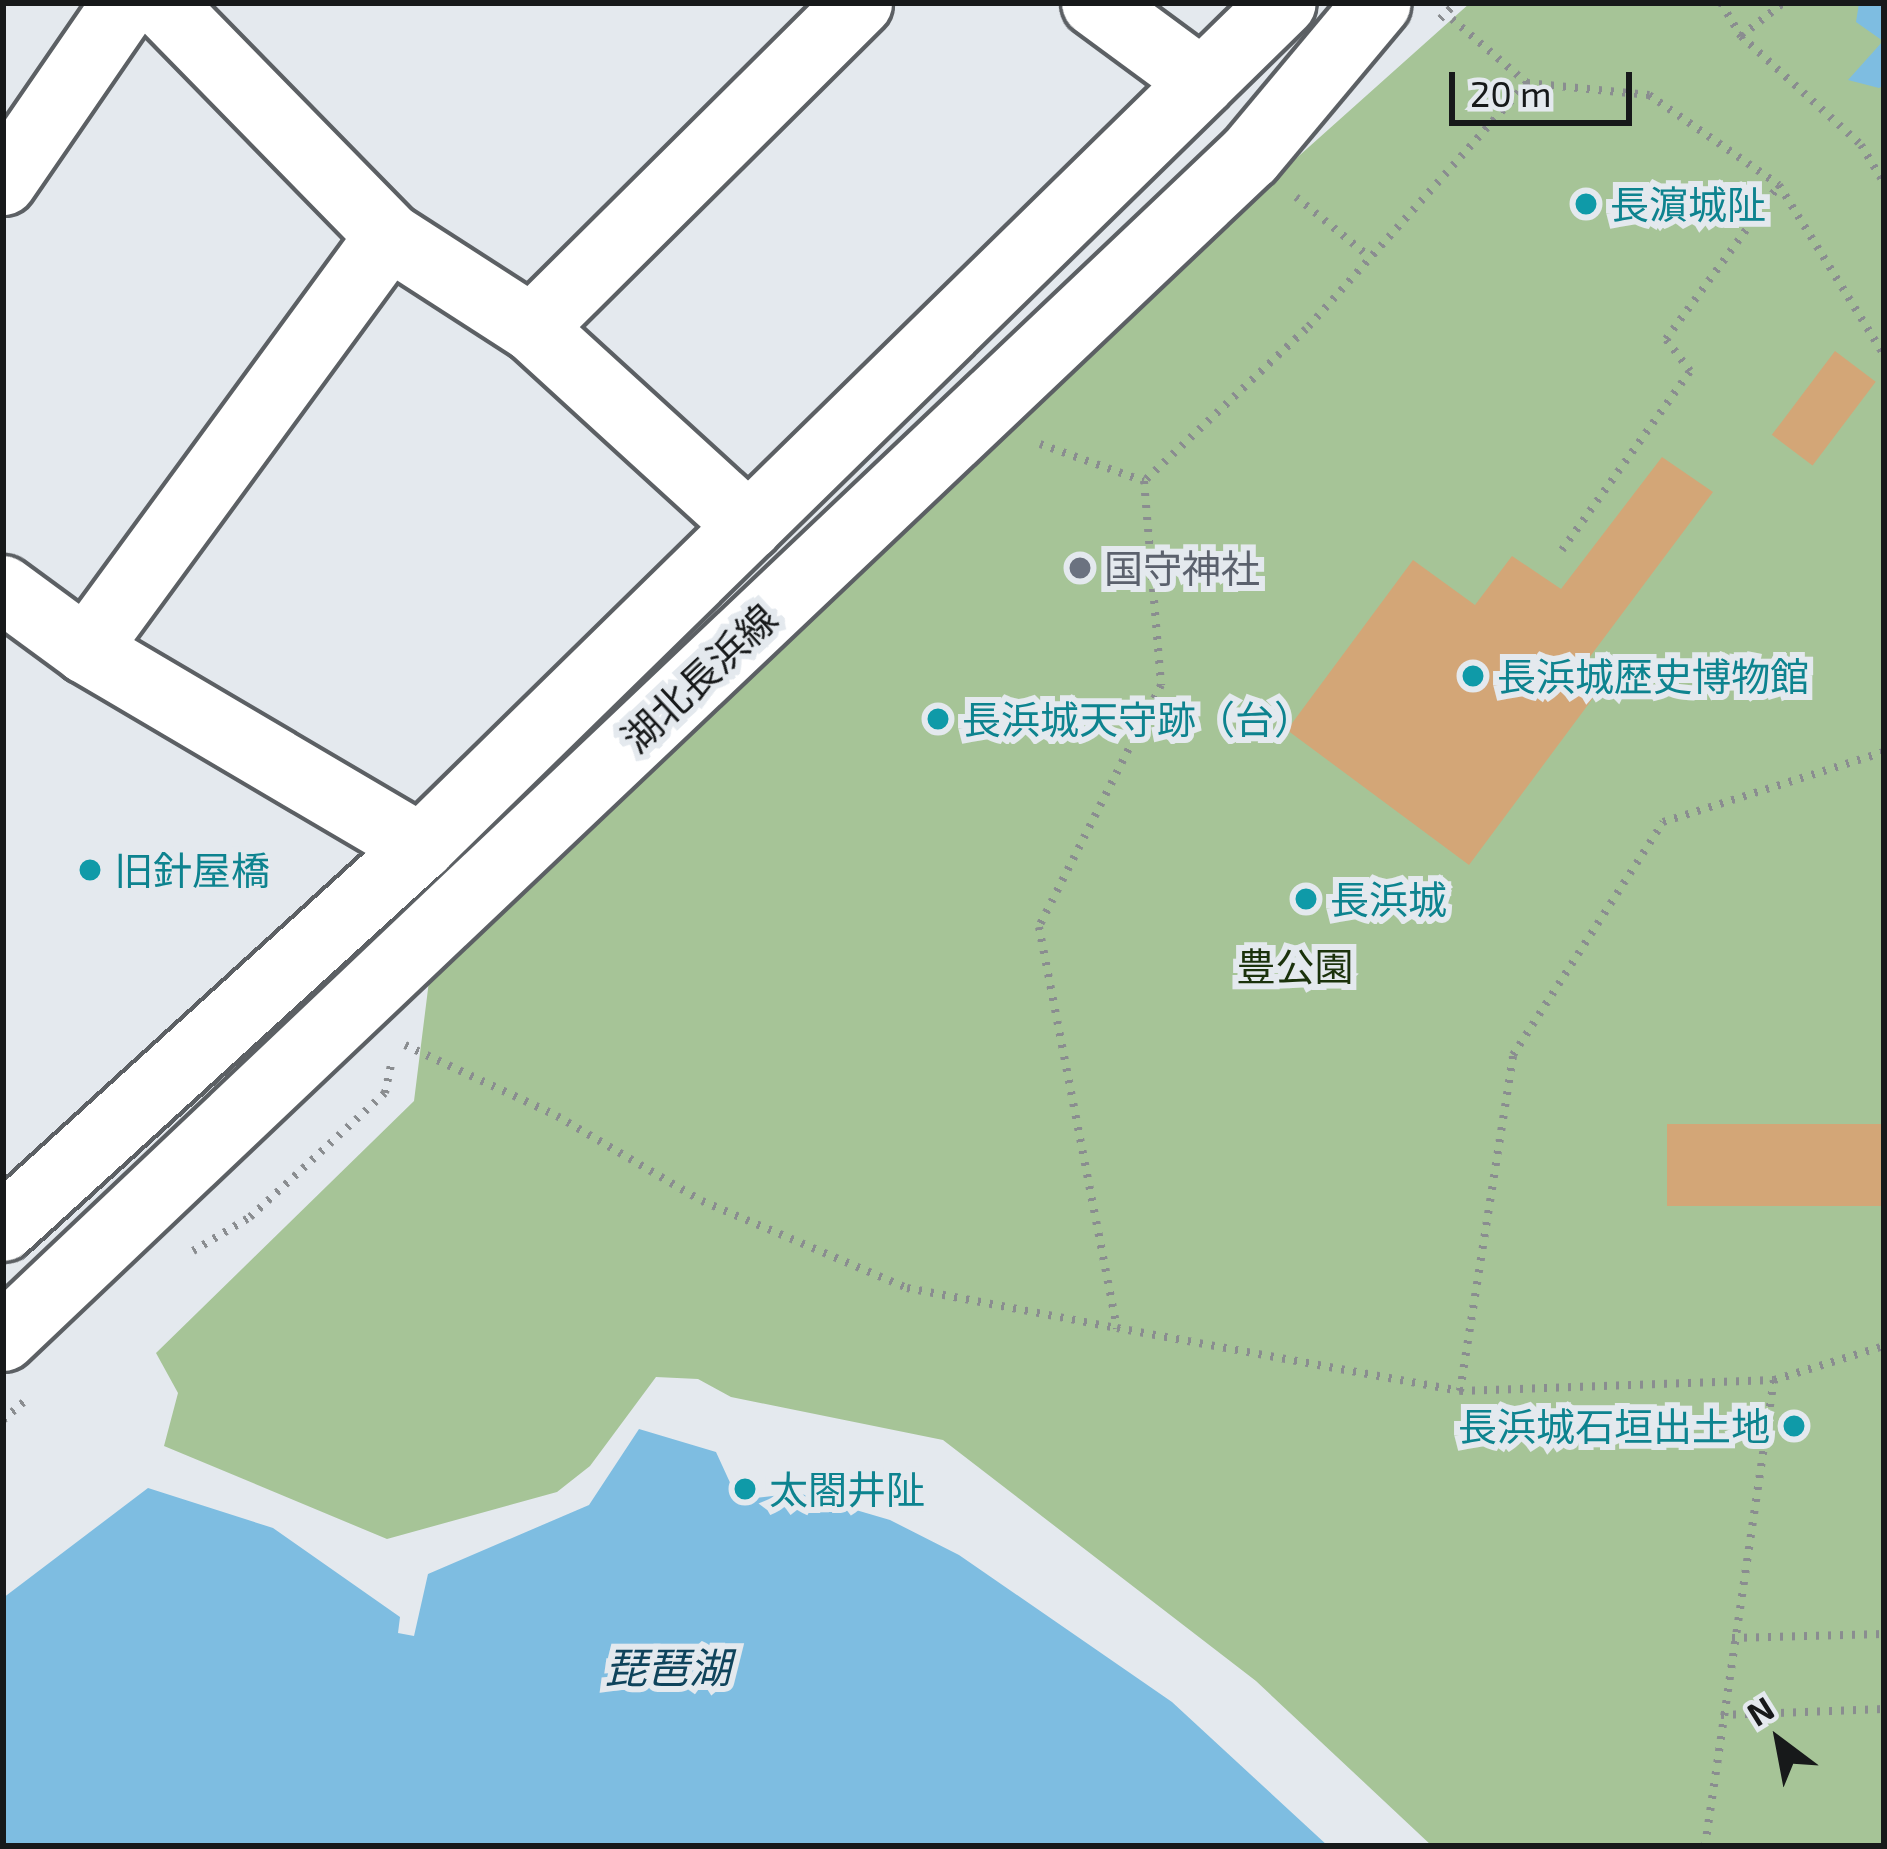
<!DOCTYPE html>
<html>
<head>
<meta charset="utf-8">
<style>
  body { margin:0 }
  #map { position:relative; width:1887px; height:1849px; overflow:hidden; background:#e4e9ee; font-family:"Exo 2","Noto Sans JP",sans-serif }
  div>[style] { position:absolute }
  .green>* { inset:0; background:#a6c497 }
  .water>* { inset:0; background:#7ebde1 }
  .building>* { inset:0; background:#d3a677; transform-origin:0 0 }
  .path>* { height:8px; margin-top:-4px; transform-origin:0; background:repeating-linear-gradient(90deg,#8a8d90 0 3px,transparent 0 12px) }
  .roads { filter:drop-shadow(3px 0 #5c6064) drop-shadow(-3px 0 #5c6064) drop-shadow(0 3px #5c6064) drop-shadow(0 -3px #5c6064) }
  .minor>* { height:66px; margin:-33px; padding:0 33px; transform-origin:33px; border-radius:33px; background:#fff }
  .secondary>* { height:66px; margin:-33px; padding:0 33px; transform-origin:33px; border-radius:33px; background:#fff }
  .dots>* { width:33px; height:33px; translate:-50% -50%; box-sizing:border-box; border:6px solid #e4e9ee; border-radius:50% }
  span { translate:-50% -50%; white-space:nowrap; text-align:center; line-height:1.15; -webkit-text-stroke:12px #e4e9ee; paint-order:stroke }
  .culture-label { font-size:39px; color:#0d838f }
  .left { translate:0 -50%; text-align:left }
  .right { translate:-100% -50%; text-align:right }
  .worship-label { font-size:39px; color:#5b616d }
  .street-label { font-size:39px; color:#17191a }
  .park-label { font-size:39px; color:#1b320c }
  .water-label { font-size:42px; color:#0f435b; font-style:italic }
  .frame { position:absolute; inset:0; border:6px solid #17191a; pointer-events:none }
  .north { position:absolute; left:1719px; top:1681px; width:120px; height:120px; -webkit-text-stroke:9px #e4e9ee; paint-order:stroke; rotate:328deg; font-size:33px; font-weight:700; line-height:48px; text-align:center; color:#17191a }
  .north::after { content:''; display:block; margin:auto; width:42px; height:54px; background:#17191a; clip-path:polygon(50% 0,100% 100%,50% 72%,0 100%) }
  .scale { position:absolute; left:1449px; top:72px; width:183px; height:54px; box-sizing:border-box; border:6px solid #17191a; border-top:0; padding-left:15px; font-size:36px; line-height:42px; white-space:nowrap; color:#17191a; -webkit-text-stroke:9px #e4e9ee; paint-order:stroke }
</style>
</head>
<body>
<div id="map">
  <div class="green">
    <i style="clip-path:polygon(1470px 3px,1884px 3px,1884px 1846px,1432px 1846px,1256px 1681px,943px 1440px,731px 1397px,698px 1379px,656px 1377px,590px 1466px,557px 1492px,387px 1539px,164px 1446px,178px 1393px,156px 1353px,414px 1101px,431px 965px,1151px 288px)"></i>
  </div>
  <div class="water">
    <i style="clip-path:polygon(1859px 3px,1884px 3px,1884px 85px,1879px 88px,1848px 80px,1883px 41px,1856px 22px)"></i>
    <i style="clip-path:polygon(639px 1429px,716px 1452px,738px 1500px,798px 1493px,890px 1520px,959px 1555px,1172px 1702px,1328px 1846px,3px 1846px,3px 1598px,148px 1488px,273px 1528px,400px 1617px,398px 1633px,414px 1636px,428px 1574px,589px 1505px)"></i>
  </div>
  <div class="building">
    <i style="left:1835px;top:351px;width:51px;height:105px;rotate:37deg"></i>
    <i style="clip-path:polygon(1662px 457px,1713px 492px,1574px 678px,1596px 694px,1469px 865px,1287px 730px,1413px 560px,1475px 605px,1512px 556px,1561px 589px)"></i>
    <i style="left:1884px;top:1124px;width:82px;height:217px;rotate:90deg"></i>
  </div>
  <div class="path">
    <i style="left:1721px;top:3px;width:39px;rotate:59deg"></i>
    <i style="left:1741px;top:36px;width:162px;rotate:42.2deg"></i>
    <i style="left:1861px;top:145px;width:44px;rotate:58.8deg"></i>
    <i style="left:1440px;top:19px;width:23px;rotate:-45deg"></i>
    <i style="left:1452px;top:19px;width:99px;rotate:40.5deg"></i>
    <i style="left:1527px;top:83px;width:123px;rotate:5.6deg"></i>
    <i style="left:1649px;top:95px;width:158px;rotate:34.7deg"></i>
    <i style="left:1779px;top:185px;width:200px;rotate:58.3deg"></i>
    <i style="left:1741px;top:36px;width:53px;rotate:-38.2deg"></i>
    <i style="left:1527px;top:83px;width:331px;rotate:131.9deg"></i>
    <i style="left:1306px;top:329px;width:222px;rotate:136.8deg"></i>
    <i style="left:1144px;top:481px;width:205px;rotate:85.2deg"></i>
    <i style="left:1161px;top:685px;width:271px;rotate:116.8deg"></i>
    <i style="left:1039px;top:927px;width:409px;rotate:79deg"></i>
    <i style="left:1117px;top:1328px;width:349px;rotate:10.4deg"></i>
    <i style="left:1460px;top:1391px;width:314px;rotate:-2deg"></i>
    <i style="left:1774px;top:1380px;width:115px;rotate:-17.2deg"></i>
    <i style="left:1296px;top:197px;width:92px;rotate:39.2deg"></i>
    <i style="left:1040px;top:444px;width:110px;rotate:19.6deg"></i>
    <i style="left:1562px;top:550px;width:220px;rotate:-54.4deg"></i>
    <i style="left:1690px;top:371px;width:40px;rotate:-127deg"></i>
    <i style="left:1666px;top:339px;width:191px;rotate:-53.7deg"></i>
    <i style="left:405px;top:1045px;width:168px;rotate:25deg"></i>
    <i style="left:557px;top:1116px;width:168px;rotate:30.4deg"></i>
    <i style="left:702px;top:1201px;width:223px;rotate:23deg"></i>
    <i style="left:907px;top:1288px;width:214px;rotate:10.8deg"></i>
    <i style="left:193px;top:1251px;width:66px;rotate:-30.8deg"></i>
    <i style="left:250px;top:1217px;width:183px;rotate:-42.6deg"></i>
    <i style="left:385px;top:1093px;width:35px;rotate:-78deg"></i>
    <i style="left:1460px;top:1391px;width:340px;rotate:-81deg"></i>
    <i style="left:1513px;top:1055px;width:277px;rotate:-57.2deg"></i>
    <i style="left:1663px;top:822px;width:232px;rotate:-17.6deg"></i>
    <i style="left:3px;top:1420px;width:30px;rotate:-41deg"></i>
    <i style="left:1732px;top:1638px;width:152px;rotate:-1.5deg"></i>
    <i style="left:1721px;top:1715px;width:163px;rotate:-2.1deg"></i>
    <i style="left:1705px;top:1846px;width:471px;rotate:-81.6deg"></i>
  </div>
  <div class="roads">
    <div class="minor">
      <i style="left:161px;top:3px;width:326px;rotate:45.6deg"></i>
      <i style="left:389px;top:236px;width:170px;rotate:32.8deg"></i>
      <i style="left:532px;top:328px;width:294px;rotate:42.4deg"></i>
      <i style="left:1095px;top:3px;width:133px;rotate:36.4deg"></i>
      <i style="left:3px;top:182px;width:217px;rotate:-55.5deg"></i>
      <i style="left:532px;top:328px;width:461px;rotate:-44.8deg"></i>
      <i style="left:3px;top:589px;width:103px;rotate:36.3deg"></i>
      <i style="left:86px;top:650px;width:389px;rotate:30.5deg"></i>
      <i style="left:86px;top:650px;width:513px;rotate:-53.8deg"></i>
    </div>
    <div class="secondary">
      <i style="left:3px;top:1228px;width:566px;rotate:-42.35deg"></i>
      <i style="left:421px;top:847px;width:1206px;rotate:-44.4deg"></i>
      <i style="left:3px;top:1338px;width:1718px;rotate:-43.47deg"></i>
      <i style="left:1250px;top:156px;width:199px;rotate:-50.1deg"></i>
    </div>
  </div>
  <div class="dots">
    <i style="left:1586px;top:204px;background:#0f9aa8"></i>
    <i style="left:1080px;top:568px;background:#6b7280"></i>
    <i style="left:1473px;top:676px;background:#0f9aa8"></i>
    <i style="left:938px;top:719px;background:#0f9aa8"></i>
    <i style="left:90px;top:870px;background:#0f9aa8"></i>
    <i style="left:1306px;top:899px;background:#0f9aa8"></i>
    <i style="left:1794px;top:1426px;background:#0f9aa8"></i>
    <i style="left:745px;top:1489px;background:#0f9aa8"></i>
  </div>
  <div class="culture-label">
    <span class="left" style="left:1610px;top:204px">長濵城阯</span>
    <span class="left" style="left:1497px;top:676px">長浜城歴史博物館</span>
    <span class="left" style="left:962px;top:719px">長浜城天守跡（台）</span>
    <span class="left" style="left:114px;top:870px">旧針屋橋</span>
    <span class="left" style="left:1330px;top:899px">長浜城</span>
    <span class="right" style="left:1770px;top:1426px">長浜城石垣出土地</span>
    <span class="left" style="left:769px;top:1489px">太閤井阯</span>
  </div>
  <div class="worship-label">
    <span class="left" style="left:1104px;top:568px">国守神社</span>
  </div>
  <div class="street-label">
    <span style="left:699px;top:678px;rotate:-43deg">湖北長浜線</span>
  </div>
  <div class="park-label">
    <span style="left:1295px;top:966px">豊公園</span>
  </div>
  <div class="water-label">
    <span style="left:668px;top:1666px">琵琶湖</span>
  </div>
  <div class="frame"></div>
  <div class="north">N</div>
  <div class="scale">20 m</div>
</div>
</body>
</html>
